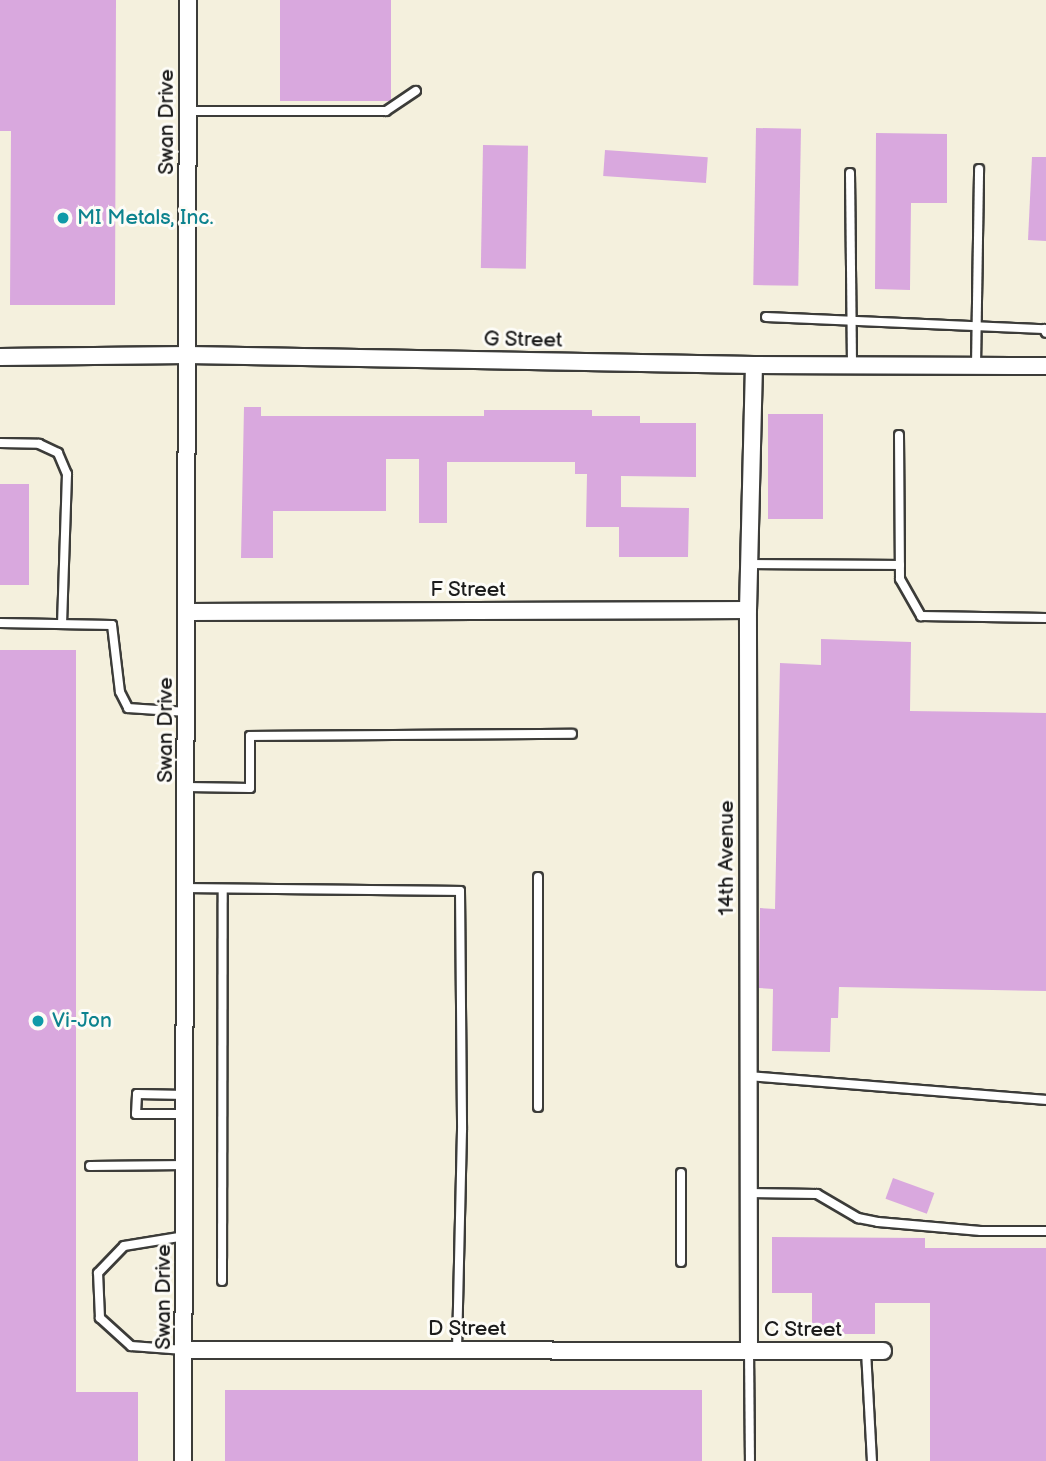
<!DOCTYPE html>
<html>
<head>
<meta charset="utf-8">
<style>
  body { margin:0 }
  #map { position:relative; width:1046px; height:1461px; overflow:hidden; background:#f4f0dd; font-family:"Balsamiq Sans",sans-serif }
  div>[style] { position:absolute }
  .building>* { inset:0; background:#d9a8de; transform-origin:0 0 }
  .roads { filter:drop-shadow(2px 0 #3c3c39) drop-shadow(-2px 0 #3c3c39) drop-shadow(0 2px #3c3c39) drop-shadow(0 -2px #3c3c39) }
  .lane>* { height:8px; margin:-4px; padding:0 4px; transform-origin:4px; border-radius:4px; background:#fff }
  .street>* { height:16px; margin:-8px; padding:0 8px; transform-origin:8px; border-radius:8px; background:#fff }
  .dots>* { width:19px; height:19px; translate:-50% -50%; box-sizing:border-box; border:4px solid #fdfcf7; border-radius:50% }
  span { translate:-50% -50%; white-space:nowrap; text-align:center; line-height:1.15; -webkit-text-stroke:6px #fdfcf7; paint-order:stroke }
  .street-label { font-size:21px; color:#1c1c1c }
  .culture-label { font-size:21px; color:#0d838f }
  .left { translate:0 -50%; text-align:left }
</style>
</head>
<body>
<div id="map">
  <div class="building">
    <i style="clip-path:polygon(0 0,116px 0,115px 305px,10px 305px,11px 131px,0 131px)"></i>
    <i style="left:280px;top:0;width:111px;height:101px"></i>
    <i style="left:756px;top:128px;width:45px;height:157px;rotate:1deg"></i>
    <i style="clip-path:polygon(876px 133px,947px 134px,947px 203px,911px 203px,910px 290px,875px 289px)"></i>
    <i style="left:483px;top:145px;width:45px;height:123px;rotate:1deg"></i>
    <i style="left:605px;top:150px;width:103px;height:26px;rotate:4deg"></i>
    <i style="clip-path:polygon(1032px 157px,1046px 157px,1046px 241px,1028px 240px)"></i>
    <i style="clip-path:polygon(244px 407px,261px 407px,261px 416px,484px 416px,484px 410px,592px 410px,592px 416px,640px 416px,640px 423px,696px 423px,696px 477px,621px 476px,621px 507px,689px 508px,688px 557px,619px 557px,619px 527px,586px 527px,587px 474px,575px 474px,575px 462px,447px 462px,447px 523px,419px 523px,419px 459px,386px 459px,386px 511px,273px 511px,273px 558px,241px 558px)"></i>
    <i style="left:768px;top:414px;width:55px;height:105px"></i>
    <i style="left:0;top:484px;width:29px;height:101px"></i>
    <i style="clip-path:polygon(821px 639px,911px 642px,910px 711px,1046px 713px,1046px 991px,839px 987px,838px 1018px,831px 1018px,830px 1052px,772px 1051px,773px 989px,759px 988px,760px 908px,775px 909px,780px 663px,821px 665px)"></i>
    <i style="clip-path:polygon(0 650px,76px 650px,76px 1392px,138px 1392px,138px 1461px,0 1461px)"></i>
    <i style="left:893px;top:1178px;width:44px;height:22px;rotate:20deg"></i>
    <i style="clip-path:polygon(772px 1237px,925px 1238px,925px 1248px,1046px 1248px,1046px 1461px,930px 1461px,930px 1303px,875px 1303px,875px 1334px,812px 1334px,812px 1293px,772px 1293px)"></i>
    <i style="left:225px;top:1390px;width:477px;height:71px"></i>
  </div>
  <div class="roads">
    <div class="lane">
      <i style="left:188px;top:111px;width:198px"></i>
      <i style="left:386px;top:111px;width:36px;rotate:-34deg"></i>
      <i style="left:850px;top:173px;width:192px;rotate:89.4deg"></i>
      <i style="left:766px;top:317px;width:278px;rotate:2.5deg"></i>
      <i style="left:1044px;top:329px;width:4px;rotate:63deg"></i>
      <i style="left:976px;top:366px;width:197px;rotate:-89.1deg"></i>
      <i style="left:899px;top:435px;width:144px;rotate:89.6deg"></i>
      <i style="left:900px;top:579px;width:43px;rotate:60.4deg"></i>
      <i style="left:921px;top:616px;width:125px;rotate:0.9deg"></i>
      <i style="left:0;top:443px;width:39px;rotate:1deg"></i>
      <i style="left:39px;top:444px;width:21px;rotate:25deg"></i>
      <i style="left:58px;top:453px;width:23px;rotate:67deg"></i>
      <i style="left:67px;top:474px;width:150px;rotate:91.9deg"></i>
      <i style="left:749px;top:564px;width:151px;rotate:0.4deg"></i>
      <i style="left:0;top:623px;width:112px;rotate:1deg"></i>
      <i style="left:112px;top:625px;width:67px;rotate:83.2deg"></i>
      <i style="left:120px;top:692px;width:18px;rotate:63deg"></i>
      <i style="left:128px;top:708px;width:59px;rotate:3.9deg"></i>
      <i style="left:187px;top:787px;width:63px;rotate:0.9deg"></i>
      <i style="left:250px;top:788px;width:52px;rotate:-90deg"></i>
      <i style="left:250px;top:736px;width:322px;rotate:-0.4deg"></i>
      <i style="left:187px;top:888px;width:273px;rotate:0.6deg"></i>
      <i style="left:460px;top:891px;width:239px;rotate:89.5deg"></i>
      <i style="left:462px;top:1130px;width:220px;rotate:91.3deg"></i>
      <i style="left:749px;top:1076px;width:298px;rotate:4.6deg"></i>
      <i style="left:538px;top:1107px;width:230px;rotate:-90deg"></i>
      <i style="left:184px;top:1114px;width:48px;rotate:180deg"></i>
      <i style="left:136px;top:1114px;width:20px;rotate:-87deg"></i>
      <i style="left:137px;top:1094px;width:49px;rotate:1.2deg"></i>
      <i style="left:90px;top:1166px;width:96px;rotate:-0.6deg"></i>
      <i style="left:681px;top:1173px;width:89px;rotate:90deg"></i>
      <i style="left:749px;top:1193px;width:68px;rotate:0.8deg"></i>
      <i style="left:817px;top:1194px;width:48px;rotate:30.3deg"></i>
      <i style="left:858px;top:1218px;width:20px;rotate:11deg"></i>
      <i style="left:878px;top:1222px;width:103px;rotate:5deg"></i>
      <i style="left:981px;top:1231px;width:65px"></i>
      <i style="left:222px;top:1281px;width:392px;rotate:-89.9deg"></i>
      <i style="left:184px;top:1350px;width:53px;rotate:-175.7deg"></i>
      <i style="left:131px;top:1346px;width:42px;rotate:-137.9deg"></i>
      <i style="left:100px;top:1318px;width:45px;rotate:-92.5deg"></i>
      <i style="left:98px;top:1273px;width:37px;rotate:-46deg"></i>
      <i style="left:124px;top:1246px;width:62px;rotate:-9.3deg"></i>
      <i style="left:749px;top:1350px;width:111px;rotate:89.5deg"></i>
      <i style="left:866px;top:1351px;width:110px;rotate:86.9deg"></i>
    </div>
    <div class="street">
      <i style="left:0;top:357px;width:188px;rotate:-0.6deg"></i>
      <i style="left:188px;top:355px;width:566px;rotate:1.01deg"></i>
      <i style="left:754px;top:365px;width:292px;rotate:0.2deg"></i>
      <i style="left:187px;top:612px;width:561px;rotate:-0.2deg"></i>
      <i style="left:185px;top:1350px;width:698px;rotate:0.08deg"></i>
      <i style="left:749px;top:1350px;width:740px;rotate:-90.08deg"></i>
      <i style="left:748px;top:610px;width:245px;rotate:-88.6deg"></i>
      <i style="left:183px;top:1461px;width:1461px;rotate:-89.8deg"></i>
    </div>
  </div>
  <div class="dots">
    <i style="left:63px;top:218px;background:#0f9aa8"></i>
    <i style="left:38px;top:1021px;background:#0f9aa8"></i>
  </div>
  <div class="street-label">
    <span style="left:167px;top:122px;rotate:-90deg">Swan Drive</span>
    <span style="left:523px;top:340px;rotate:1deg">G Street</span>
    <span style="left:468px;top:590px">F Street</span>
    <span style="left:166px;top:730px;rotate:-90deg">Swan Drive</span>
    <span style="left:727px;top:858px;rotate:-90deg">14th Avenue</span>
    <span style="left:164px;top:1297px;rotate:-90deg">Swan Drive</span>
    <span style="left:467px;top:1329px">D Street</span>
    <span style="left:803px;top:1330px">C Street</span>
  </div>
  <div class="culture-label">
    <span class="left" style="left:77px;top:218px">MI Metals, Inc.</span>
    <span class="left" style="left:52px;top:1021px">Vi-Jon</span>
  </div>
</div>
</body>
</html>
